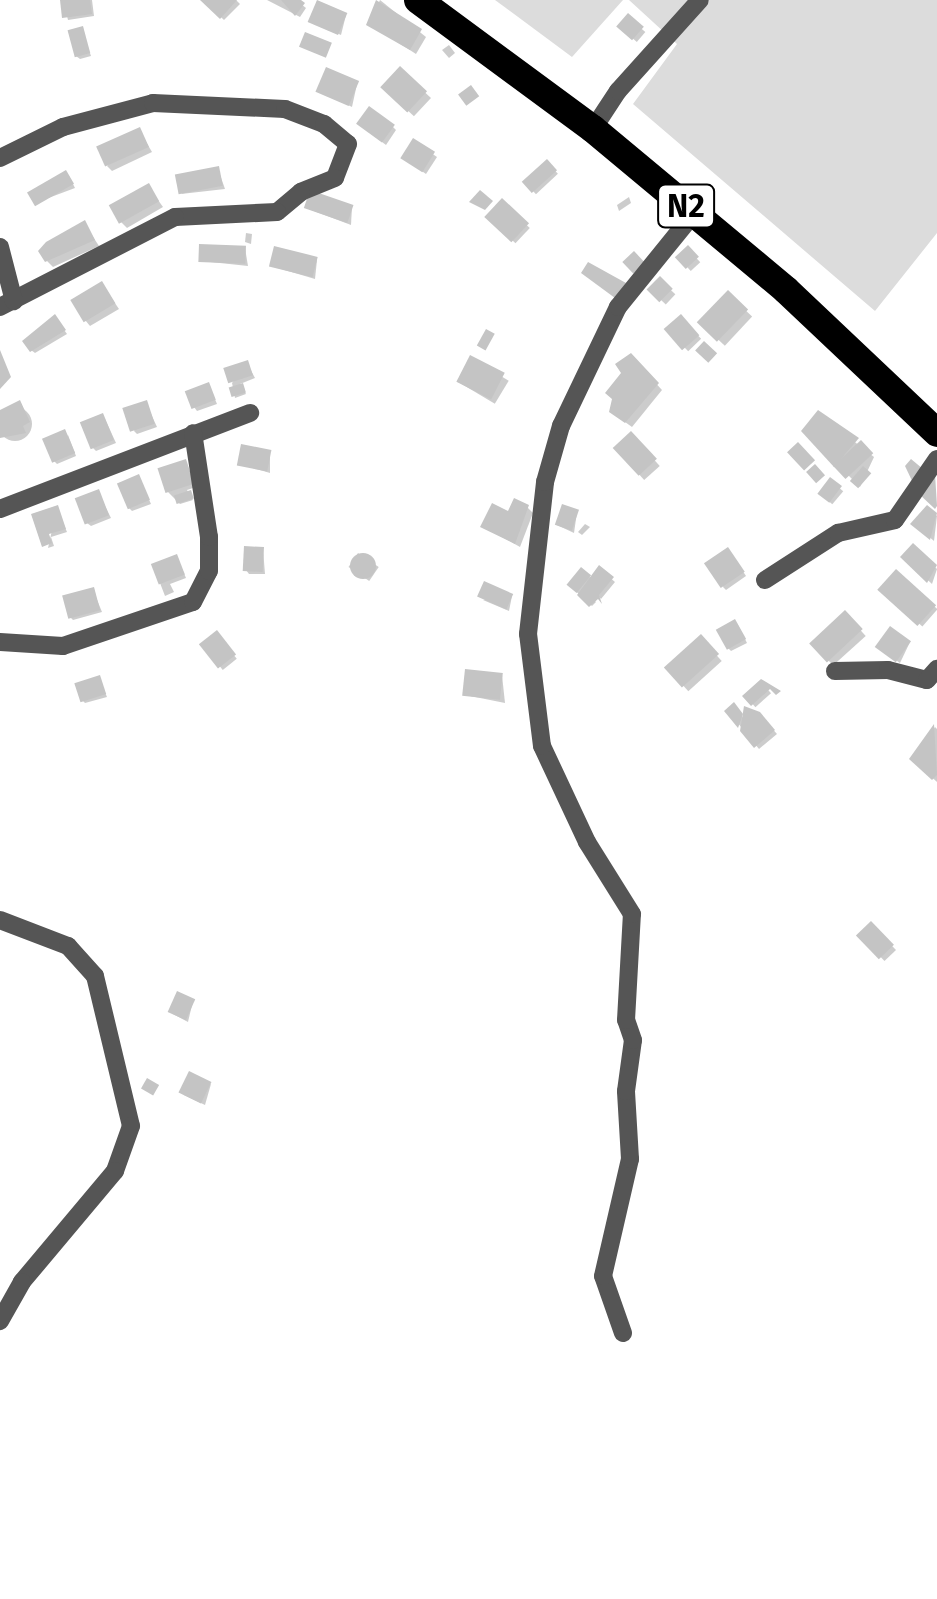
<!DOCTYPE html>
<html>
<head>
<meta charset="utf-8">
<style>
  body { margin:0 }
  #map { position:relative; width:937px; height:1599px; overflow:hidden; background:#fff; font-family:"Fira Sans",sans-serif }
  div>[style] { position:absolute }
  .green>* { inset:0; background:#dcdcdc }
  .shadow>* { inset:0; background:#0003; transform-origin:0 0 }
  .round { border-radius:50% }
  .building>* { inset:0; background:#c4c4c4; transform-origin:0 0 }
  .minor>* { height:18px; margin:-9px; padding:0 9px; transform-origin:9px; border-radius:9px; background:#555 }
  .trunk>* { height:28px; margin:-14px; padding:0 14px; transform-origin:14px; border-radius:14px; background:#000 }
  span { translate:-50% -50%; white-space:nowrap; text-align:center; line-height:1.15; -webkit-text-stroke:8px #fff; paint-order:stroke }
  .shield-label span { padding:2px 8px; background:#fff; border:2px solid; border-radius:8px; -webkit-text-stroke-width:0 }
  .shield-label { font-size:32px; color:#000; font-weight:700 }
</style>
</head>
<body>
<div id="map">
  <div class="green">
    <i style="clip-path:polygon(495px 0,623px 0,572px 57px)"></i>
    <i style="clip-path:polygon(629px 0,937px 0,937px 233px,875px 311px,633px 104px,677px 44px)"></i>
  </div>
  <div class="shadow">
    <i style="clip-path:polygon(63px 0,92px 0,94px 16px,68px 20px)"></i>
    <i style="clip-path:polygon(203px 0,236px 0,240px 4px,224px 20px)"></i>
    <i style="clip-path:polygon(267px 0,296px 0,306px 8px,300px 17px)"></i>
    <i style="clip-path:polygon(380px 0,426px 37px,416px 54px,369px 24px)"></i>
    <i style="clip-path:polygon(346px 15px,341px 35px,310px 21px)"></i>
    <i style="left:628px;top:17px;width:23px;height:13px;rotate:41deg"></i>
    <i style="clip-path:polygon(82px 29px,91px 56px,80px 59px,76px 56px)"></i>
    <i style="clip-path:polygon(449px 45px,455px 53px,449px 58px,442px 50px)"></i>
    <i style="left:401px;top:70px;width:41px;height:25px;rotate:43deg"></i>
    <i style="clip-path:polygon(357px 84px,352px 107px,319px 91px)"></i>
    <i style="clip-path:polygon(362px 127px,393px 127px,396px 130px,386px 145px)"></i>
    <i style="clip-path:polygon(139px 130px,152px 152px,112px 171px,107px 166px)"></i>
    <i style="clip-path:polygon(414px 141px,437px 157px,426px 174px,406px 160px)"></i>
    <i style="left:547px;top:162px;width:16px;height:30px;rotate:47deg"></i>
    <i style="clip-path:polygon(218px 169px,225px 189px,181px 194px)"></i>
    <i style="clip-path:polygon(69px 176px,75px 188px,35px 203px)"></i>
    <i style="clip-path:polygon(148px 186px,163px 207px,127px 228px,121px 222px)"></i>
    <i style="clip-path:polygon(629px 197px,631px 203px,619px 211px,617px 205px)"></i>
    <i style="left:502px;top:202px;width:38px;height:21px;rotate:43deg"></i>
    <i style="clip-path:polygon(352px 207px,351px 225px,306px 208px)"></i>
    <i style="clip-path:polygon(84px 223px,99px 246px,53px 267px,47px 261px)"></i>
    <i style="clip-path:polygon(246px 233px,252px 234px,251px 244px,245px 242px)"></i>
    <i style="clip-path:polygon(245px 248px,248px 266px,201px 261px)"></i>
    <i style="left:688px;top:249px;width:18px;height:13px;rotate:47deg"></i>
    <i style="clip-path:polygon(317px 260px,315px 279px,271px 266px)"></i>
    <i style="left:660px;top:280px;width:21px;height:14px;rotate:43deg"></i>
    <i style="clip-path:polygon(102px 284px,119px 309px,90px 326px,85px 320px)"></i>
    <i style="left:728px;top:294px;width:33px;height:40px;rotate:43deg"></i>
    <i style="left:681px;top:318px;width:29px;height:18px;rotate:46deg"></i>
    <i style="clip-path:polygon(57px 320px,67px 334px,35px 353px,31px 350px)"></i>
    <i style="clip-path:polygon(631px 356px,662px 390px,632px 427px,618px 417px)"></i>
    <i style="left:471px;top:358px;width:44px;height:27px;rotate:31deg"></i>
    <i style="clip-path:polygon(247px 363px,255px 378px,240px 384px,246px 394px,235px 398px,232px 383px)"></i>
    <i style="clip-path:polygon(209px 385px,217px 404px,197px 411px,194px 407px)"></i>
    <i style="clip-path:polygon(146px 403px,157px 427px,137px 434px,134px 431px)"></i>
    <i class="round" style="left:-2px;top:407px;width:34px;height:34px"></i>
    <i style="clip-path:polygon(819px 414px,874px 457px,860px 487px,804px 431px)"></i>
    <i style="clip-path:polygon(105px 419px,116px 443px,96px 451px,93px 448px)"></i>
    <i style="left:631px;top:434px;width:43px;height:21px;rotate:48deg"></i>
    <i style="clip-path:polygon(68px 435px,76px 456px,57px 464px,54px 461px)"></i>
    <i style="clip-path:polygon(270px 453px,270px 473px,239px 464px)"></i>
    <i style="clip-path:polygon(185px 462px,196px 487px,187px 490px,193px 500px,180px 504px,168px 492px)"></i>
    <i style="clip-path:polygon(139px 477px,151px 504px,132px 511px,129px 508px)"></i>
    <i style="left:831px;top:481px;width:16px;height:17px;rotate:40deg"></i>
    <i style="clip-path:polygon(98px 492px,111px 518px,91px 526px,87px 523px)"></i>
    <i style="clip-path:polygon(527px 507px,533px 513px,520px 547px,484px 527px)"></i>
    <i style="clip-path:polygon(57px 508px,67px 532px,51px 537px,54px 546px,48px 548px)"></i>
    <i style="clip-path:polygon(927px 508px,937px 516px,934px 541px,914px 524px)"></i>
    <i style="clip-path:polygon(577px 512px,574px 533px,557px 525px)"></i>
    <i style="clip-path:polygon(585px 524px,590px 527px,582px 535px,578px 532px)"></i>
    <i style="clip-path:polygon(913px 546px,937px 569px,932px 584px,903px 557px)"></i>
    <i style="clip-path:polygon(263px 549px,265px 574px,249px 574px,246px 570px)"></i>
    <i style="left:358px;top:553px;width:25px;height:17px;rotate:34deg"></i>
    <i style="clip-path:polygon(731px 553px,746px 576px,726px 590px,723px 587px)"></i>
    <i style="clip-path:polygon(177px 557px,186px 578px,170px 584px,174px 592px,165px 596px,160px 583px)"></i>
    <i style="clip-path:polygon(600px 569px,615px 582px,601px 599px,588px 585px,584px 590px,596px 602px,592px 606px,569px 585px,581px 570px,592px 579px)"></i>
    <i style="left:896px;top:573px;width:55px;height:23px;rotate:41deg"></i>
    <i style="clip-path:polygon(93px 590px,102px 612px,73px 620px,70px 617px)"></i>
    <i style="clip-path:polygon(512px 596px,509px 611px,483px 600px)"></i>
    <i style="left:845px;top:613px;width:31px;height:44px;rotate:48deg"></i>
    <i style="clip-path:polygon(738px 625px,747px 643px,731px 651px,728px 648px)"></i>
    <i style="left:216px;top:633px;width:33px;height:18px;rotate:51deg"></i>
    <i style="left:701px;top:638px;width:31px;height:45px;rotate:48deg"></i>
    <i style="clip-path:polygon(910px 642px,900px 663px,881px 650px)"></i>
    <i style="clip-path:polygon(502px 675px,505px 703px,465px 695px)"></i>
    <i style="clip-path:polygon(99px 678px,107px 697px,85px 703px,82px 700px)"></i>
    <i style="left:761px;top:682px;width:15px;height:21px;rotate:48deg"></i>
    <i style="clip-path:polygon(733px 706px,744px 719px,759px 714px,777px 734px,759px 749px,728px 711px)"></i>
    <i style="clip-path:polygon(935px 727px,937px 729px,937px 782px,912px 759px)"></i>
    <i style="left:871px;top:924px;width:36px;height:16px;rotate:46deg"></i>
    <i style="clip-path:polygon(193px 1001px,188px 1022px,173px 1014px)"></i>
    <i style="clip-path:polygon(211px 1084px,205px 1105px,184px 1095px)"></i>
  </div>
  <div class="building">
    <i style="clip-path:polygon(60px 0,90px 0,92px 14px,62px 18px)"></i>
    <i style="clip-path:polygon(200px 0,237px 0,220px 19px)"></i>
    <i style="clip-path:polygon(281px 0,301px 0,305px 3px,295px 16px)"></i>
    <i style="left:317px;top:0;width:33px;height:24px;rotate:23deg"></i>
    <i style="clip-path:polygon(376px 0,422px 29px,410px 50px,366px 25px)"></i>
    <i style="left:628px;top:13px;width:21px;height:18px;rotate:41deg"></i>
    <i style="left:83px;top:26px;width:28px;height:16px;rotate:75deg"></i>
    <i style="left:305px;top:32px;width:29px;height:16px;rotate:22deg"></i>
    <i style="left:400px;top:66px;width:37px;height:29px;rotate:43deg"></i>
    <i style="left:326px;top:67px;width:36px;height:27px;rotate:23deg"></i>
    <i style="left:471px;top:85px;width:14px;height:16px;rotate:54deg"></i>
    <i style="left:369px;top:106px;width:32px;height:22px;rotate:36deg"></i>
    <i style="left:140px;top:127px;width:22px;height:48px;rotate:66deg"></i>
    <i style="left:413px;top:138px;width:26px;height:24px;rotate:32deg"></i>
    <i style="left:547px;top:159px;width:15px;height:34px;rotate:48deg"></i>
    <i style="left:219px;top:166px;width:20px;height:45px;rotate:79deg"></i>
    <i style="left:66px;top:170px;width:16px;height:45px;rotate:60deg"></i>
    <i style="left:149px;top:183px;width:21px;height:46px;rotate:61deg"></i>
    <i style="left:310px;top:190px;width:46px;height:19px;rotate:19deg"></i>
    <i style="clip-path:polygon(480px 190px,493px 201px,485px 210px,469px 202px)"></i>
    <i style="left:502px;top:198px;width:37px;height:26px;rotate:43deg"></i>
    <i style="clip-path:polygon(85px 220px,95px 240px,45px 262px,38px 251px,46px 242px)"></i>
    <i style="left:199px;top:244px;width:47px;height:18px;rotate:2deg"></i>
    <i style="left:688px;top:245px;width:16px;height:18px;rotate:47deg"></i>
    <i style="left:274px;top:246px;width:45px;height:21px;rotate:14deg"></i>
    <i style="left:634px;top:251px;width:16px;height:16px;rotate:47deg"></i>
    <i style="clip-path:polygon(588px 262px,626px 283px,615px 298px,581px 273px)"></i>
    <i style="left:660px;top:276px;width:18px;height:19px;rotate:45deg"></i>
    <i style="left:102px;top:281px;width:26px;height:37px;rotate:59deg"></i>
    <i style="left:728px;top:290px;width:28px;height:45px;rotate:44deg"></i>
    <i style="clip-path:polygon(55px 314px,66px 330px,30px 352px,22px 341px)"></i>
    <i style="left:681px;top:314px;width:28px;height:23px;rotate:49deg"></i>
    <i style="left:486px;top:329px;width:10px;height:19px;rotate:29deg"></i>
    <i style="left:704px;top:341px;width:18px;height:13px;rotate:43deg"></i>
    <i style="clip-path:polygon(0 350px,11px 377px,0 389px)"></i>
    <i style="clip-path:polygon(631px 353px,659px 383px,625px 423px,609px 412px,612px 399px,605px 393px,621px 373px,615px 364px)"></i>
    <i style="left:470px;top:355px;width:39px;height:30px;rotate:27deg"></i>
    <i style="left:248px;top:360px;width:16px;height:26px;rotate:72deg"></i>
    <i style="left:209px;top:382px;width:19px;height:26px;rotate:69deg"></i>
    <i style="left:243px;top:383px;width:10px;height:15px;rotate:73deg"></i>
    <i style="clip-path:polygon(20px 400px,30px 422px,23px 426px,26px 433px,0 438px,0 410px)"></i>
    <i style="left:147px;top:400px;width:25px;height:26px;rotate:72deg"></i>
    <i style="clip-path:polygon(818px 410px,859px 438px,834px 467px,801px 431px)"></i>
    <i style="left:103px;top:413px;width:29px;height:25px;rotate:68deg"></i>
    <i style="left:65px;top:429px;width:26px;height:25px;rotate:67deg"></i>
    <i style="left:631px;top:431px;width:38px;height:25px;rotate:47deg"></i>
    <i style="left:861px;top:440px;width:18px;height:38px;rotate:47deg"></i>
    <i style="left:798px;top:442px;width:25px;height:15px;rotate:47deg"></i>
    <i style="left:241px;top:444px;width:31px;height:22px;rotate:11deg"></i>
    <i style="left:186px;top:459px;width:26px;height:30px;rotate:72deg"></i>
    <i style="clip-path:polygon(911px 459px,923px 469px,914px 485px,905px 466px)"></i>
    <i style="left:815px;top:464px;width:15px;height:12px;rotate:48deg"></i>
    <i style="left:863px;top:466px;width:11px;height:20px;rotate:41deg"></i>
    <i style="left:139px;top:474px;width:28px;height:24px;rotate:67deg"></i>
    <i style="clip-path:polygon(935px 474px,937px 506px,935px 509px,918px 493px)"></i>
    <i style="left:830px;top:477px;width:15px;height:21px;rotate:37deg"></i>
    <i style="left:99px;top:489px;width:28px;height:26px;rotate:69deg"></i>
    <i style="left:191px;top:490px;width:9px;height:18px;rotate:72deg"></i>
    <i style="clip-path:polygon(514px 498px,529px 505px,515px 544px,480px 527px,492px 503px,508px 511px)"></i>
    <i style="left:562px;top:504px;width:18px;height:22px;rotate:19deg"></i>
    <i style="clip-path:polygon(58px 505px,66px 529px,49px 534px,52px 543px,42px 547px,31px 514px)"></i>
    <i style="clip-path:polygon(927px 505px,937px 513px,930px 540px,910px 524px)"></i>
    <i style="clip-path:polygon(913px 543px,937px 565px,927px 583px,900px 557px)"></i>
    <i style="left:244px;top:546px;width:20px;height:25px;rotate:3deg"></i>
    <i style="left:728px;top:547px;width:30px;height:29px;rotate:56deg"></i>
    <i class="round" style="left:350px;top:553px;width:26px;height:26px"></i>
    <i style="left:177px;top:554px;width:22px;height:28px;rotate:69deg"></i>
    <i style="clip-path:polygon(599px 565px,614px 577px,599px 595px,602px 604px,598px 599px,589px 607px,577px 595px)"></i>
    <i style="left:581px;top:567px;width:13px;height:23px;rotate:39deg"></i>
    <i style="left:896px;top:569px;width:54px;height:28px;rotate:42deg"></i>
    <i style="left:484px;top:581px;width:32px;height:17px;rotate:24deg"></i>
    <i style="left:94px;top:587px;width:24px;height:33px;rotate:75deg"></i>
    <i style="left:845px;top:610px;width:26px;height:49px;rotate:47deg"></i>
    <i style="left:735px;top:619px;width:23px;height:22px;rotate:61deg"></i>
    <i style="left:890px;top:626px;width:26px;height:26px;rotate:36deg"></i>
    <i style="left:217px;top:630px;width:31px;height:23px;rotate:52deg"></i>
    <i style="left:701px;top:634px;width:27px;height:50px;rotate:48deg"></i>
    <i style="left:465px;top:669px;width:38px;height:27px;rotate:6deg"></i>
    <i style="left:100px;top:675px;width:20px;height:27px;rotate:72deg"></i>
    <i style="clip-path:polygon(761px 679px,781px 691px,776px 695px,770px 689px,751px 706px,742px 696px)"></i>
    <i style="clip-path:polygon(734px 702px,743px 714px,738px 728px,724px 711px)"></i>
    <i style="clip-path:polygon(744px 706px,760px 712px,775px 730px,754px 748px,740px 731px)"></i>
    <i style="clip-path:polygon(934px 724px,937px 775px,932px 780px,909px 759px)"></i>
    <i style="left:871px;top:921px;width:33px;height:21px;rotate:46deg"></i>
    <i style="left:177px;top:991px;width:20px;height:23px;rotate:24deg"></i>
    <i style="left:189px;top:1071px;width:25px;height:24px;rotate:26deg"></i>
    <i style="left:147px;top:1078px;width:14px;height:12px;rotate:30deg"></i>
  </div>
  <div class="minor">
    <i style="left:593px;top:129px;width:45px;rotate:-56.7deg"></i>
    <i style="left:618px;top:91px;width:122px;rotate:-48deg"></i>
    <i style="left:0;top:158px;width:70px;rotate:-26.2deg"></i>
    <i style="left:63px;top:127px;width:93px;rotate:-14.9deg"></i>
    <i style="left:153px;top:103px;width:132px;rotate:2.6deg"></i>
    <i style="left:285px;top:109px;width:42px;rotate:21deg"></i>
    <i style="left:324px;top:124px;width:31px;rotate:40deg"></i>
    <i style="left:348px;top:144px;width:36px;rotate:111deg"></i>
    <i style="left:335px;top:178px;width:37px;rotate:158deg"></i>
    <i style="left:301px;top:192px;width:31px;rotate:140deg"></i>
    <i style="left:277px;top:212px;width:102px;rotate:177.2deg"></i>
    <i style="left:175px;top:217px;width:197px;rotate:152.8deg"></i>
    <i style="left:0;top:247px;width:56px;rotate:75.5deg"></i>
    <i style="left:0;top:509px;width:268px;rotate:-21deg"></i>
    <i style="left:765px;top:580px;width:87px;rotate:-32.8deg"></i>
    <i style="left:838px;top:533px;width:58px;rotate:-12.8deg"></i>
    <i style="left:895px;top:520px;width:74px;rotate:-55.5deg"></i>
    <i style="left:0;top:642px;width:63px;rotate:3.6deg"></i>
    <i style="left:63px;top:646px;width:137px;rotate:-18.7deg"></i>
    <i style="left:193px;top:602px;width:35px;rotate:-63deg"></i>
    <i style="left:209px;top:571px;width:34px;rotate:-90deg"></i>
    <i style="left:209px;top:537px;width:105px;rotate:-98.7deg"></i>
    <i style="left:835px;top:671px;width:53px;rotate:-1.1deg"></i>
    <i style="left:888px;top:670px;width:40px;rotate:14.4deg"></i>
    <i style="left:927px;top:680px;width:15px;rotate:-48deg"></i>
    <i style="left:0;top:920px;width:73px;rotate:20.9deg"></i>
    <i style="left:68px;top:946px;width:40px;rotate:48deg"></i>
    <i style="left:95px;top:976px;width:154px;rotate:76.5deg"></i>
    <i style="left:131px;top:1126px;width:48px;rotate:109.6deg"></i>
    <i style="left:115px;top:1171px;width:145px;rotate:130deg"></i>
    <i style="left:22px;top:1282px;width:45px;rotate:119.4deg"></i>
    <i style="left:623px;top:1333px;width:60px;rotate:-109.3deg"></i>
    <i style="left:603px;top:1276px;width:120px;rotate:-77deg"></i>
    <i style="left:630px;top:1159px;width:68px;rotate:-93.4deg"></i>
    <i style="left:626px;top:1091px;width:51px;rotate:-82.2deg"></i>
    <i style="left:633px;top:1040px;width:21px;rotate:-109deg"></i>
    <i style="left:626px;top:1020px;width:106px;rotate:-86.8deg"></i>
    <i style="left:632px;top:914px;width:85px;rotate:-122deg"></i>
    <i style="left:587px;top:842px;width:106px;rotate:-115.1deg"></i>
    <i style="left:542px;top:746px;width:113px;rotate:-97.1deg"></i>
    <i style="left:528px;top:634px;width:153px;rotate:-83.6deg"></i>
    <i style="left:545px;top:482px;width:58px;rotate:-74.1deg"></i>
    <i style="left:561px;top:426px;width:132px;rotate:-64.4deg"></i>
    <i style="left:618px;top:307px;width:121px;rotate:-51deg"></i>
  </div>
  <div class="trunk">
    <i style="left:418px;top:0;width:217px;rotate:36.4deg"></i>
    <i style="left:593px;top:129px;width:251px;rotate:39.8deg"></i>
    <i style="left:786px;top:290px;width:208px;rotate:43.4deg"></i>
  </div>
  <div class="shield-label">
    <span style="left:686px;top:206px">N2</span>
  </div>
</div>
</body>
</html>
